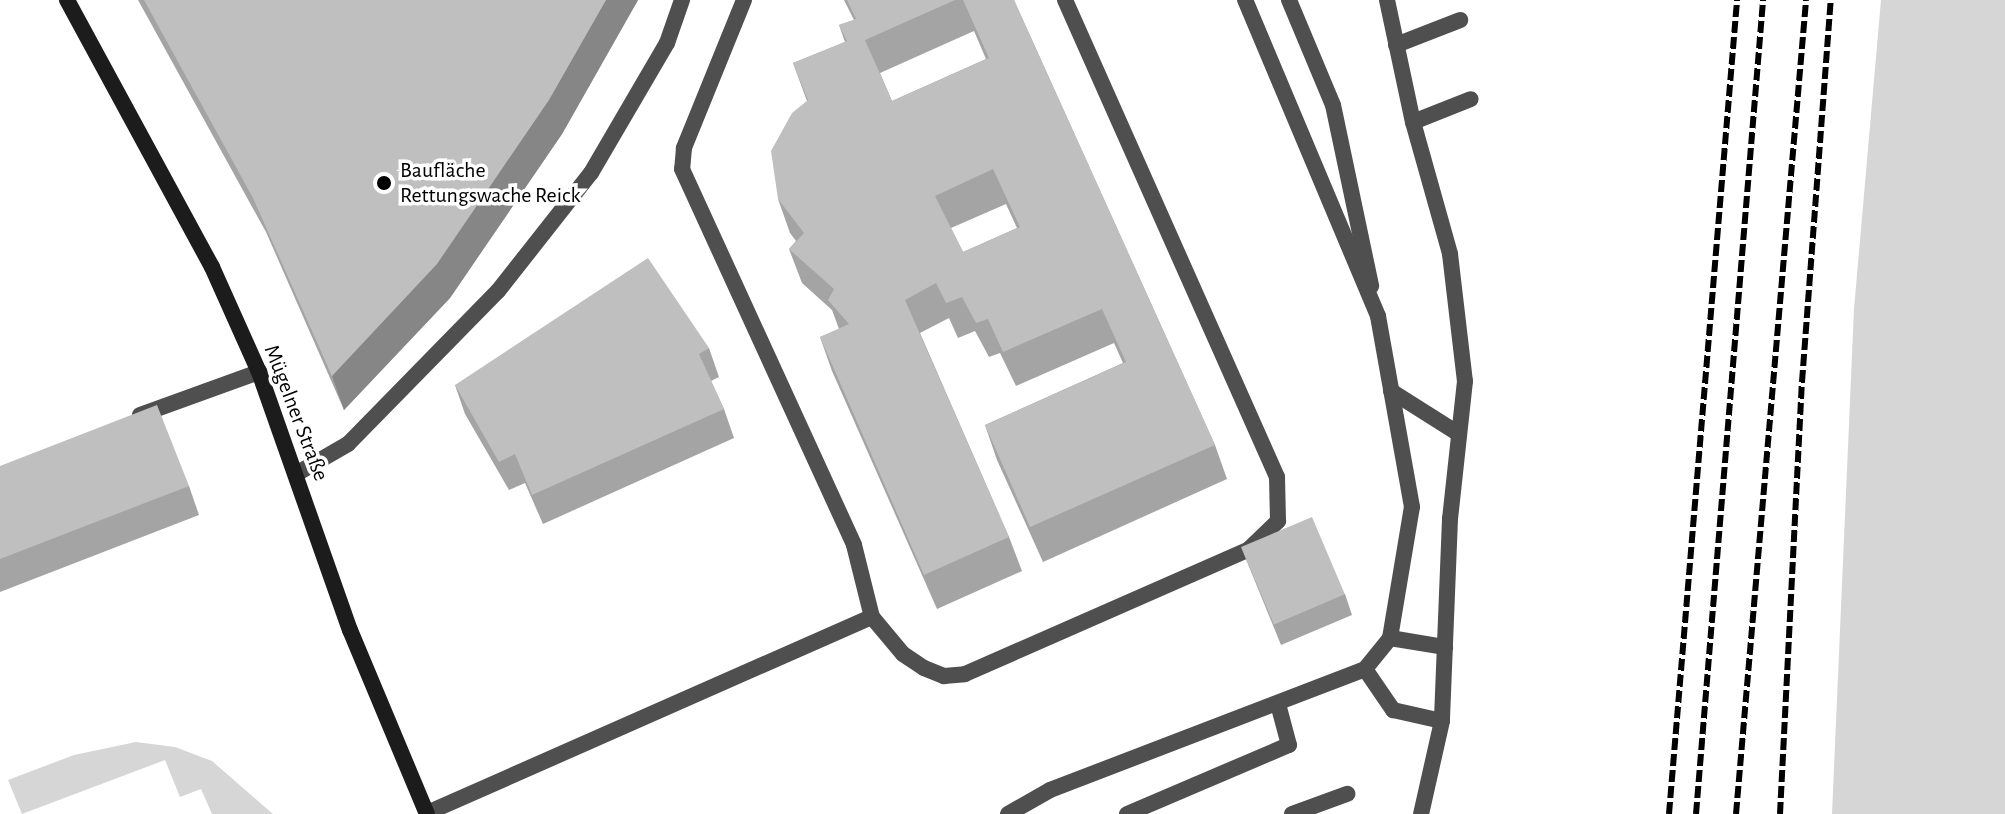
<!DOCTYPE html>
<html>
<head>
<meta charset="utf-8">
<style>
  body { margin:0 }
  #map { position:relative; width:2005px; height:814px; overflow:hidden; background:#fff; font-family:"Alegreya Sans",sans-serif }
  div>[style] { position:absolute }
  .green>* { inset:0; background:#d6d6d6 }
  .lane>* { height:16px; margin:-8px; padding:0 8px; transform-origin:8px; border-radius:8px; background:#4f4f4f }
  .secondary>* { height:16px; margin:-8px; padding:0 8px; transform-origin:8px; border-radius:8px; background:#1c1c1c }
  .rail>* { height:6px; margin-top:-3px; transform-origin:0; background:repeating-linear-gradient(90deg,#000 0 12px,transparent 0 16px) }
  .wall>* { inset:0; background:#a4a4a4 }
  .shaded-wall>* { inset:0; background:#868686 }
  .building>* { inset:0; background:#bfbfbf; transform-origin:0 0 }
  .dots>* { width:22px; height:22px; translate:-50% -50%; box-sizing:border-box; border:4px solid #fff; border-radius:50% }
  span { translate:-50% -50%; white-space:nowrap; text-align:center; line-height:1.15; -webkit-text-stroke:7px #fff; paint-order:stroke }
  .poi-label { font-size:22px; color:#000 }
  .left { translate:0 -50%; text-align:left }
  .street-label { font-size:22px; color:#000 }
</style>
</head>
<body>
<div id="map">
  <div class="green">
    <i style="clip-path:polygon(1881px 0,2005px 0,2005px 814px,1832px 814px,1854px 309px)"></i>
    <i style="clip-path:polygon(136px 742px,175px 747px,212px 761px,273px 814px,212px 814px,201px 789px,180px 797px,165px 760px,22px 814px,8px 780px,74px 755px)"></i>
  </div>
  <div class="lane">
    <i style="left:744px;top:0;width:160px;rotate:112.1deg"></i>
    <i style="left:684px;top:148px;width:21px;rotate:95deg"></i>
    <i style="left:682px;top:169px;width:413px;rotate:65.4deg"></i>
    <i style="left:854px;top:545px;width:74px;rotate:76deg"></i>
    <i style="left:1289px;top:0;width:114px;rotate:67.3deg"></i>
    <i style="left:1333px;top:105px;width:185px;rotate:78.1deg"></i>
    <i style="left:1387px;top:0;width:125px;rotate:78deg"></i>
    <i style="left:1413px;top:122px;width:137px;rotate:74.3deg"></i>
    <i style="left:1450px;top:254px;width:128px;rotate:83.3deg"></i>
    <i style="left:1465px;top:381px;width:139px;rotate:96.2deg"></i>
    <i style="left:1450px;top:519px;width:202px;rotate:92.3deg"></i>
    <i style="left:1442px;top:721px;width:95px;rotate:102.7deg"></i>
    <i style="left:1396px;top:45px;width:69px;rotate:-21.3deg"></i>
    <i style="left:1413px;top:122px;width:62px;rotate:-21.6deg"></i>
    <i style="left:1391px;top:391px;width:80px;rotate:32.3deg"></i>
    <i style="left:140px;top:415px;width:127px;rotate:-19.9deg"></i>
    <i style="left:296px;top:474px;width:60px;rotate:-30deg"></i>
    <i style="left:348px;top:444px;width:214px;rotate:-45.6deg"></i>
    <i style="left:498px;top:291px;width:150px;rotate:-51.8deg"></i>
    <i style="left:591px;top:173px;width:151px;rotate:-59.7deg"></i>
    <i style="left:667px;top:43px;width:46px;rotate:-70.8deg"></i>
    <i style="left:1390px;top:638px;width:56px;rotate:9.3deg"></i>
    <i style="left:1365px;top:669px;width:50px;rotate:55.7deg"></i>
    <i style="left:1393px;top:710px;width:50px;rotate:12.7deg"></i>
    <i style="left:427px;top:813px;width:486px;rotate:-23.8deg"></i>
    <i style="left:872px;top:617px;width:48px;rotate:50deg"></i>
    <i style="left:903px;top:654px;width:25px;rotate:34deg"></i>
    <i style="left:924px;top:668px;width:22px;rotate:22deg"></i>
    <i style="left:944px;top:676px;width:21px;rotate:-5deg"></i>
    <i style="left:965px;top:674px;width:309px;rotate:-23.7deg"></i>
    <i style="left:1248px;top:550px;width:42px;rotate:-44deg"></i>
    <i style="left:1278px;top:521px;width:44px;rotate:-91.3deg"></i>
    <i style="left:1277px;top:477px;width:522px;rotate:-113.96deg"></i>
    <i style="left:1008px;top:814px;width:48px;rotate:-29.7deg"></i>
    <i style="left:1050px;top:790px;width:337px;rotate:-21deg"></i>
    <i style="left:1365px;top:669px;width:40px;rotate:-51deg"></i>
    <i style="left:1390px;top:638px;width:133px;rotate:-80.5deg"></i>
    <i style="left:1412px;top:507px;width:194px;rotate:-100.1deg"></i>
    <i style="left:1378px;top:316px;width:343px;rotate:-112.8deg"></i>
    <i style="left:1127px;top:814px;width:176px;rotate:-23.1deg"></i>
    <i style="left:1289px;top:745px;width:42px;rotate:-105deg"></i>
    <i style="left:1292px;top:814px;width:59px;rotate:-20deg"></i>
  </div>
  <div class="secondary">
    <i style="left:67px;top:0;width:304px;rotate:61.5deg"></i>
    <i style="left:212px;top:267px;width:115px;rotate:65.9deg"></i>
    <i style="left:259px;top:372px;width:274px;rotate:70.6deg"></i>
    <i style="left:350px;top:630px;width:199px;rotate:67.3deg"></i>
  </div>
  <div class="rail">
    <i style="left:1669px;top:814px;width:817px;rotate:-85.22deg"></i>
    <i style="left:1696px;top:814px;width:817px;rotate:-85.29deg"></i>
    <i style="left:1736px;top:814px;width:817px;rotate:-85.08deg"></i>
    <i style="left:1780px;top:814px;width:433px;rotate:-87.1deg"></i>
    <i style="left:1802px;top:382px;width:383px;rotate:-85.7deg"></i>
  </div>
  <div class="wall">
    <i style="clip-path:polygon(138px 0,638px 0,562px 134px,450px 298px,344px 410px,266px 232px)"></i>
    <i style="clip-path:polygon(evenodd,844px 0,1014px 0,1215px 445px,1227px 479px,1043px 562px,997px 460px,985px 425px,1123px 363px,1114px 343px,1016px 386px,1000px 353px,989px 357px,975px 331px,958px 338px,949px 318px,920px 333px,1009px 537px,1022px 571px,937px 609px,832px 371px,820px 337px,839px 329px,832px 310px,802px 283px,789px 249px,796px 241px,790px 233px,778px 199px,807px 101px,793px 63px,845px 42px,839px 25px,854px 20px,844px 0,974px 31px,986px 59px,892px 101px,880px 73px,974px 31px,844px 0,1006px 204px,1017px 228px,963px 252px,951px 228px,1006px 204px)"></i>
    <i style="clip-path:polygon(709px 348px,719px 377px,711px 381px,724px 409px,734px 438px,543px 524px,525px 483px,509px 490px,465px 414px,455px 385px)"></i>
    <i style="clip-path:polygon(0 466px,189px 486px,199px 515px,0 592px)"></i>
    <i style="clip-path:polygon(1241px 547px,1345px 594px,1352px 615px,1281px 645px)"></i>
  </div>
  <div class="shaded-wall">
    <i style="clip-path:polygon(606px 0,638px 0,562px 134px,450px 298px,344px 410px,332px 376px)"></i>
  </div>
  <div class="building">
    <i style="clip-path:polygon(144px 0,606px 0,549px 100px,437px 264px,332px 376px,253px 198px)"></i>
    <i style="clip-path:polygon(evenodd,847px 0,955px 0,865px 40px,892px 101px,989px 58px,963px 0,1014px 0,1215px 445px,1030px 527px,985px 425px,1126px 362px,1102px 309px,1003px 352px,988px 319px,976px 323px,962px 297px,946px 303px,936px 283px,905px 300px,1009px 537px,924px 575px,820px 337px,849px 324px,828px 300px,834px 289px,789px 249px,804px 233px,778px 199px,771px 151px,792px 113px,808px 100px,793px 63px,847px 41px,839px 25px,856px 19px,847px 0,993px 169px,1020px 227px,963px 252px,935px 196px,993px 169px)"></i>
    <i style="clip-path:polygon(648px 258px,709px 348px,699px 354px,724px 409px,532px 495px,515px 454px,499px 462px,455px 385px)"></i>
    <i style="clip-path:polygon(157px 405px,189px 486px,0 559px,0 466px)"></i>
    <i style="left:1312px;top:517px;width:84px;height:77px;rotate:67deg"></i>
  </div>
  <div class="dots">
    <i style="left:384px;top:183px;background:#000"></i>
  </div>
  <div class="poi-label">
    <span class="left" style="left:400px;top:183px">Baufläche<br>Rettungswache Reick</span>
  </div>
  <div class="street-label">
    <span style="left:296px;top:413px;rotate:69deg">Mügelner Straße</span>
  </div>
</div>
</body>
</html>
